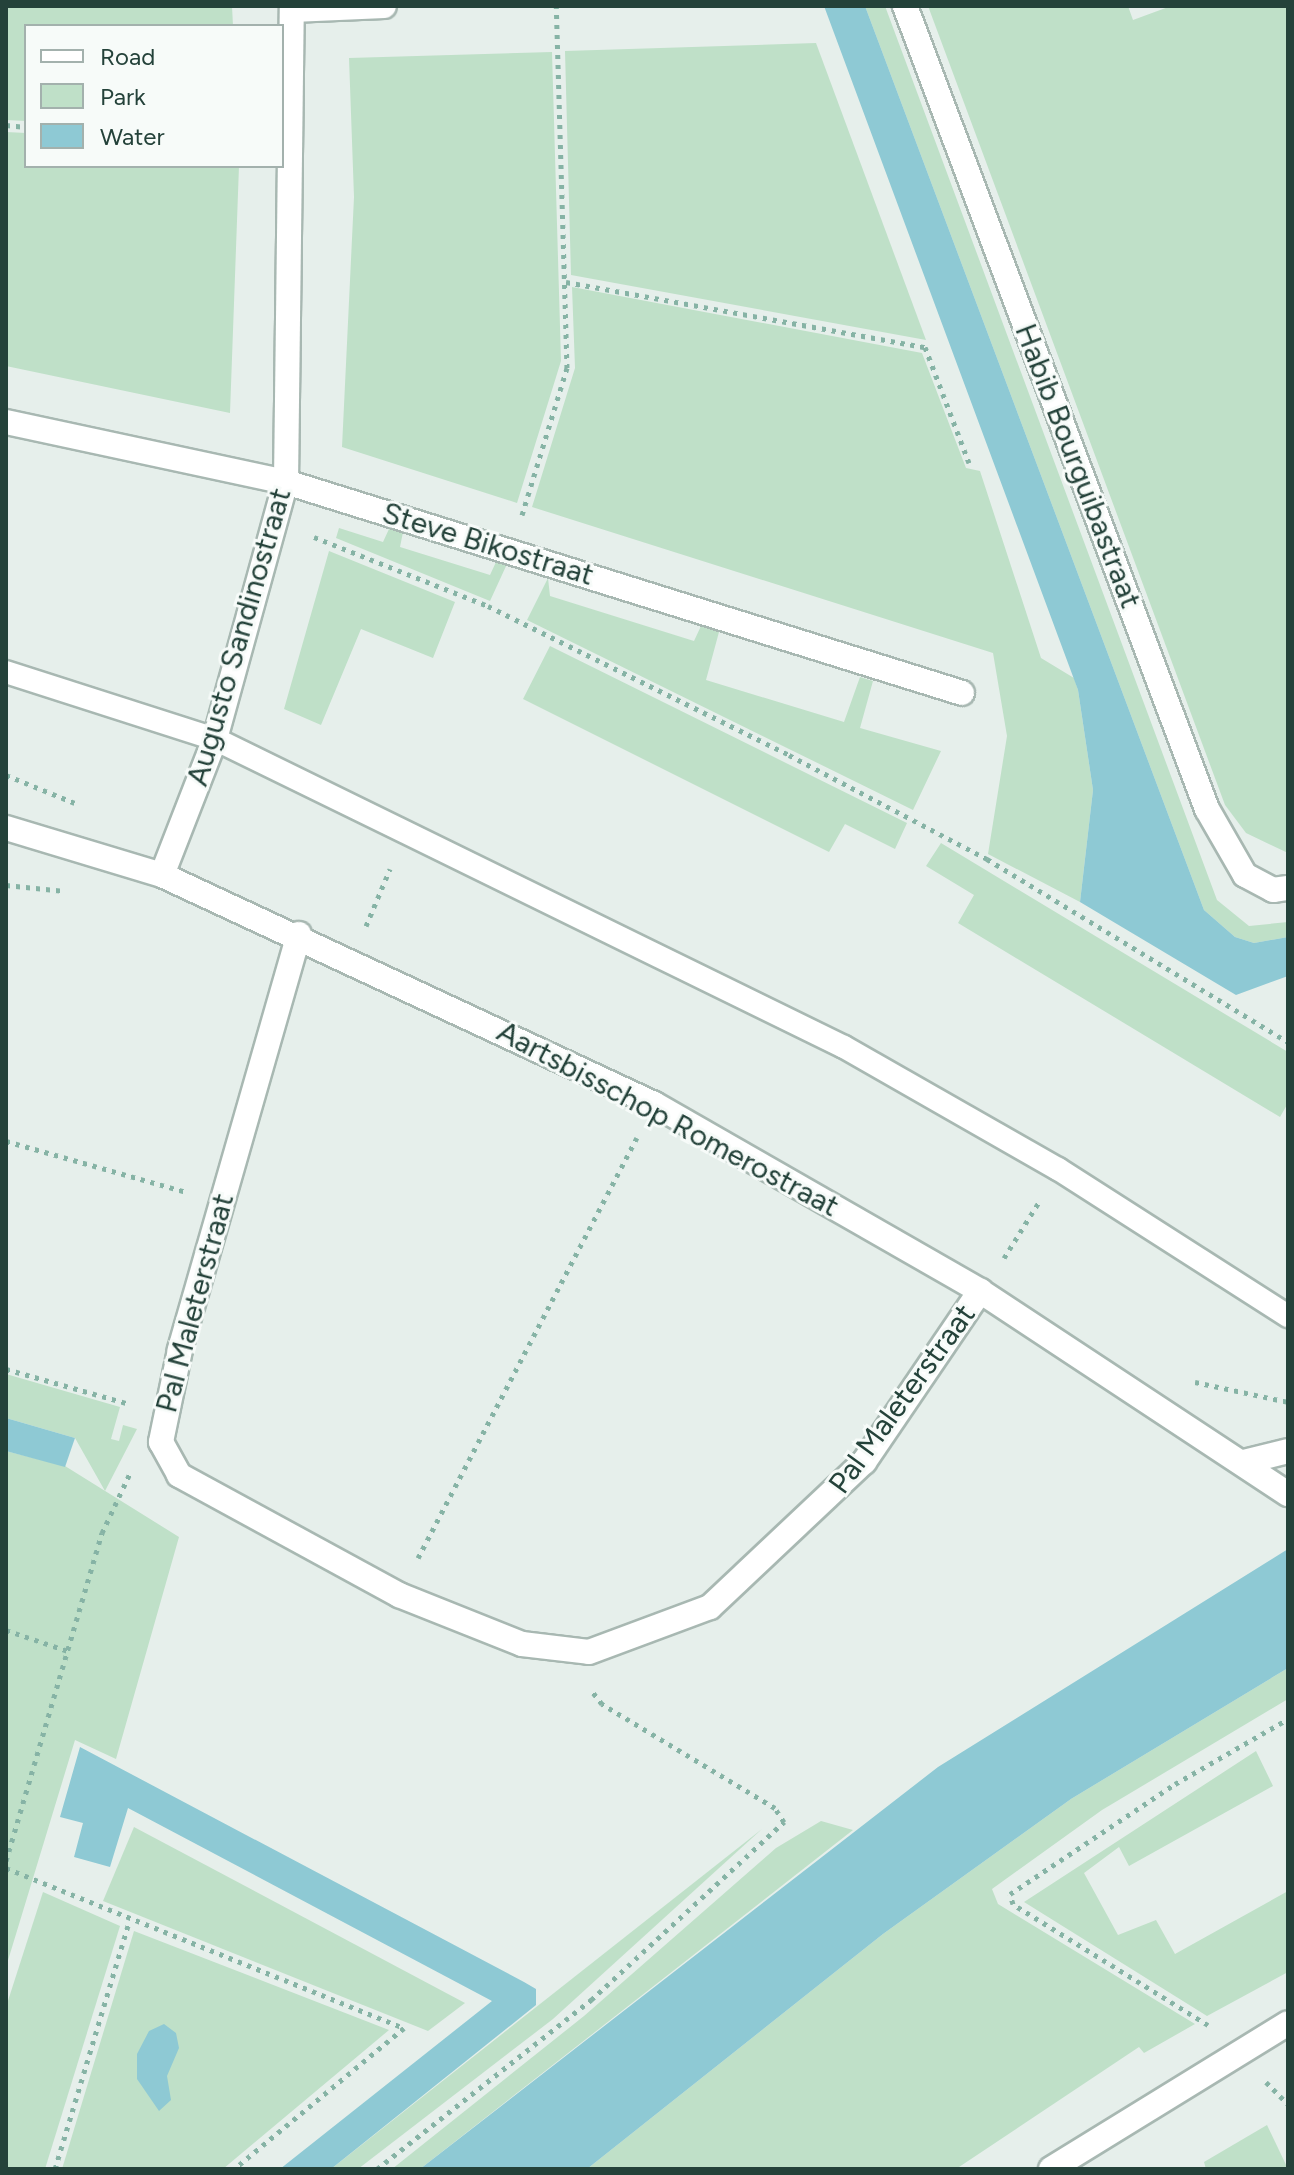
<!DOCTYPE html>
<html>
<head>
<meta charset="utf-8">
<style>
  body { margin:0 }
  #map { position:relative; width:1294px; height:2175px; overflow:hidden; background:#e6efeb; font-family:Figtree,sans-serif }
  div>[style] { position:absolute }
  .green>* { inset:0; background:#bfe0c8 }
  .water>* { inset:0; background:#8ec9d4 }
  .path>* { height:5px; margin-top:-2.5px; transform-origin:0; background:repeating-linear-gradient(90deg,#86b3a5 0 4px,transparent 0 10px) }
  .roads { filter:drop-shadow(2px 0 #a8b8b2) drop-shadow(-2px 0 #a8b8b2) drop-shadow(0 2px #a8b8b2) drop-shadow(0 -2px #a8b8b2) }
  .service>* { height:22px; margin:-11px; padding:0 11px; transform-origin:11px; border-radius:11px; background:#fff }
  .minor>* { height:24px; margin:-12px; padding:0 12px; transform-origin:12px; border-radius:12px; background:#fff }
  .tertiary>* { height:24px; margin:-12px; padding:0 12px; transform-origin:12px; border-radius:12px; background:#fff }
  span { translate:-50% -50%; white-space:nowrap; text-align:center; line-height:1.15; -webkit-text-stroke:6px #f7fbf9; paint-order:stroke }
  .street-label { font-size:30px; color:#24423a }
  .frame { position:absolute; inset:0; border:8px solid #24423a; pointer-events:none }
  .legend { position:absolute; left:24px; top:24px; width:260px; height:144px; box-sizing:border-box; background:#f7fbf9; border:2px solid #a3b1ad; margin:0; padding:10px 14px; list-style:none; font-size:24px; color:#24423a }
  .legend li { display:flex; align-items:center; gap:16px; height:40px }
  .legend b { width:40px; border:2px solid #a3b1ad }
</style>
</head>
<body>
<div id="map">
  <div class="green">
    <i style="clip-path:polygon(6px 6px,232px 6px,233px 26px,26px 26px,26px 121px,6px 120px)"></i>
    <i style="clip-path:polygon(865px 6px,885px 6px,1217px 900px,1249px 926px,1288px 922px,1288px 937px,1254px 943px,1235px 937px,1204px 910px)"></i>
    <i style="clip-path:polygon(928px 6px,1128px 6px,1133px 20px,1171px 6px,1288px 6px,1288px 853px,1246px 833px,1225px 805px)"></i>
    <i style="clip-path:polygon(816px 43px,926px 340px,571px 275px,565px 51px)"></i>
    <i style="clip-path:polygon(552px 52px,561px 361px,517px 503px,342px 447px,354px 197px,349px 58px)"></i>
    <i style="clip-path:polygon(6px 132px,26px 133px,26px 166px,239px 166px,230px 413px,6px 366px)"></i>
    <i style="clip-path:polygon(572px 287px,922px 353px,966px 468px,980px 471px,1041px 658px,1074px 678px,1078px 690px,1093px 790px,1080px 902px,988px 854px,1007px 736px,993px 653px,532px 507px,575px 368px)"></i>
    <i style="clip-path:polygon(339px 528px,383px 542px,389px 529px,403px 532px,400px 547px,490px 575px,496px 562px,507px 564px,490px 601px,336px 538px)"></i>
    <i style="clip-path:polygon(329px 551px,455px 602px,433px 658px,361px 629px,321px 725px,284px 709px)"></i>
    <i style="clip-path:polygon(548px 578px,550px 596px,694px 641px,701px 626px,719px 632px,706px 680px,844px 722px,860px 677px,873px 681px,860px 728px,941px 751px,913px 810px,527px 620px)"></i>
    <i style="clip-path:polygon(550px 646px,907px 823px,895px 849px,845px 824px,829px 852px,523px 699px)"></i>
    <i style="clip-path:polygon(941px 843px,1288px 1052px,1288px 1103px,1280px 1117px,958px 923px,974px 895px,926px 866px)"></i>
    <i style="clip-path:polygon(6px 1374px,120px 1407px,111px 1439px,119px 1441px,123px 1425px,137px 1429px,105px 1491px,75px 1438px,6px 1418px)"></i>
    <i style="clip-path:polygon(6px 1451px,65px 1466px,179px 1537px,116px 1759px,75px 1740px,6px 1967px)"></i>
    <i style="clip-path:polygon(1288px 1668px,1288px 1699px,1102px 1810px,992px 1889px,998px 1904px,1195px 2024px,1144px 2053px,1139px 2047px,956px 2169px,587px 2169px,883px 1934px,1071px 1799px)"></i>
    <i style="clip-path:polygon(1256px 1751px,1273px 1786px,1129px 1866px,1119px 1847px,1084px 1873px,1118px 1935px,1156px 1920px,1175px 1954px,1288px 1891px,1288px 1972px,1207px 2016px,1024px 1902px)"></i>
    <i style="clip-path:polygon(821px 1821px,853px 1830px,420px 2169px,392px 2169px,584px 2016px,776px 1848px)"></i>
    <i style="clip-path:polygon(134px 1827px,465px 2003px,428px 2031px,103px 1901px)"></i>
    <i style="clip-path:polygon(762px 1829px,553px 2019px,358px 2169px,331px 2169px)"></i>
    <i style="clip-path:polygon(43px 1892px,120px 1926px,45px 2169px,6px 2169px,6px 2007px)"></i>
    <i style="clip-path:polygon(134px 1931px,389px 2030px,223px 2169px,62px 2169px)"></i>
    <i style="clip-path:polygon(1267px 2125px,1288px 2169px,1206px 2169px,1204px 2162px)"></i>
  </div>
  <div class="water">
    <i style="clip-path:polygon(824px 6px,865px 6px,1204px 910px,1235px 937px,1254px 943px,1288px 937px,1288px 976px,1236px 995px,1080px 902px,1093px 790px,1078px 690px)"></i>
    <i style="clip-path:polygon(6px 1418px,75px 1438px,65px 1467px,6px 1451px)"></i>
    <i style="clip-path:polygon(1288px 1549px,1288px 1668px,1071px 1799px,883px 1934px,587px 2169px,420px 2169px,938px 1767px)"></i>
    <i style="clip-path:polygon(80px 1747px,524px 1982px,536px 1989px,536px 2005px,331px 2169px,280px 2169px,492px 2001px,128px 1808px,110px 1867px,74px 1857px,83px 1823px,60px 1817px)"></i>
    <i style="clip-path:polygon(164px 2024px,176px 2033px,179px 2048px,167px 2076px,171px 2100px,159px 2111px,137px 2079px,137px 2054px,149px 2031px)"></i>
  </div>
  <div class="path">
    <i style="left:6px;top:125px;width:20px;rotate:6deg"></i>
    <i style="left:566px;top:282px;width:365px;rotate:10.3deg"></i>
    <i style="left:925px;top:347px;width:124px;rotate:69.2deg"></i>
    <i style="left:522px;top:515px;width:154px;rotate:-73deg"></i>
    <i style="left:567px;top:368px;width:362px;rotate:-91.7deg"></i>
    <i style="left:314px;top:537px;width:187px;rotate:21.6deg"></i>
    <i style="left:488px;top:606px;width:336px;rotate:26.3deg"></i>
    <i style="left:789px;top:755px;width:224px;rotate:27.7deg"></i>
    <i style="left:987px;top:859px;width:352px;rotate:31.3deg"></i>
    <i style="left:6px;top:775px;width:74px;rotate:22.1deg"></i>
    <i style="left:6px;top:885px;width:59px;rotate:5.8deg"></i>
    <i style="left:366px;top:926px;width:62px;rotate:-67.2deg"></i>
    <i style="left:6px;top:1141px;width:187px;rotate:15.8deg"></i>
    <i style="left:1004px;top:1258px;width:66px;rotate:-58deg"></i>
    <i style="left:6px;top:1369px;width:129px;rotate:15.8deg"></i>
    <i style="left:1195px;top:1382px;width:95px;rotate:12.1deg"></i>
    <i style="left:418px;top:1558px;width:474px;rotate:-62.5deg"></i>
    <i style="left:6px;top:1630px;width:65px;rotate:18.7deg"></i>
    <i style="left:6px;top:1861px;width:342px;rotate:-73.7deg"></i>
    <i style="left:102px;top:1533px;width:68px;rotate:-64.9deg"></i>
    <i style="left:6px;top:1868px;width:429px;rotate:21.9deg"></i>
    <i style="left:404px;top:2028px;width:221px;rotate:140.3deg"></i>
    <i style="left:1208px;top:2025px;width:229px;rotate:-148.2deg"></i>
    <i style="left:1013px;top:1904px;width:10px;rotate:-107deg"></i>
    <i style="left:1010px;top:1894px;width:198px;rotate:-33.7deg"></i>
    <i style="left:1175px;top:1784px;width:130px;rotate:-29.9deg"></i>
    <i style="left:1266px;top:2082px;width:31px;rotate:45deg"></i>
    <i style="left:55px;top:2169px;width:257px;rotate:-73.3deg"></i>
    <i style="left:377px;top:2169px;width:273px;rotate:-38.3deg"></i>
    <i style="left:591px;top:2000px;width:263px;rotate:-42.7deg"></i>
    <i style="left:784px;top:1822px;width:17px;rotate:-123deg"></i>
    <i style="left:775px;top:1808px;width:202px;rotate:-149deg"></i>
    <i style="left:602px;top:1704px;width:16px;rotate:-128deg"></i>
  </div>
  <div class="roads">
    <div class="service">
      <i style="left:6px;top:672px;width:219px;rotate:17.8deg"></i>
      <i style="left:215px;top:739px;width:700px;rotate:26.09deg"></i>
      <i style="left:844px;top:1047px;width:246px;rotate:29.7deg"></i>
      <i style="left:1058px;top:1169px;width:273px;rotate:32.6deg"></i>
    </div>
    <div class="minor">
      <i style="left:905px;top:6px;width:858px;rotate:69.39deg"></i>
      <i style="left:1207px;top:809px;width:76px;rotate:60.1deg"></i>
      <i style="left:1245px;top:875px;width:32px;rotate:28deg"></i>
      <i style="left:1273px;top:890px;width:15px;rotate:-8deg"></i>
      <i style="left:293px;top:10px;width:91px;rotate:-2.5deg"></i>
      <i style="left:6px;top:422px;width:286px;rotate:12.1deg"></i>
      <i style="left:286px;top:482px;width:708px;rotate:17.33deg"></i>
      <i style="left:162px;top:875px;width:146px;rotate:-68.7deg"></i>
      <i style="left:215px;top:739px;width:267px;rotate:-74.6deg"></i>
      <i style="left:286px;top:482px;width:476px;rotate:-89.3deg"></i>
      <i style="left:299px;top:934px;width:433px;rotate:106deg"></i>
      <i style="left:180px;top:1350px;width:94px;rotate:101.7deg"></i>
      <i style="left:161px;top:1442px;width:38px;rotate:61deg"></i>
      <i style="left:179px;top:1475px;width:251px;rotate:28.6deg"></i>
      <i style="left:399px;top:1595px;width:132px;rotate:21.7deg"></i>
      <i style="left:522px;top:1644px;width:67px;rotate:6.8deg"></i>
      <i style="left:589px;top:1652px;width:129px;rotate:-20.4deg"></i>
      <i style="left:710px;top:1607px;width:212px;rotate:-43.3deg"></i>
      <i style="left:864px;top:1462px;width:207px;rotate:-55.8deg"></i>
      <i style="left:1051px;top:2169px;width:278px;rotate:-31.6deg"></i>
    </div>
    <div class="tertiary">
      <i style="left:6px;top:828px;width:163px;rotate:16.8deg"></i>
      <i style="left:162px;top:875px;width:543px;rotate:24.96deg"></i>
      <i style="left:654px;top:1104px;width:376px;rotate:29.8deg"></i>
      <i style="left:980px;top:1291px;width:369px;rotate:33.4deg"></i>
      <i style="left:1244px;top:1462px;width:45px;rotate:-14deg"></i>
    </div>
  </div>
  <div class="street-label">
    <span style="left:1078px;top:466px;rotate:69deg">Habib Bourguibastraat</span>
    <span style="left:488px;top:544px;rotate:17deg">Steve Bikostraat</span>
    <span style="left:239px;top:637px;rotate:-74deg">Augusto Sandinostraat</span>
    <span style="left:668px;top:1119px;rotate:28deg">Aartsbisschop Romerostraat</span>
    <span style="left:195px;top:1303px;rotate:-75deg">Pal Maleterstraat</span>
    <span style="left:902px;top:1399px;rotate:-54deg">Pal Maleterstraat</span>
  </div>
  <div class="frame"></div>
  <ul class="legend">
  <li><b style="height:10px;background:#fff"></b>Road</li>
  <li><b style="height:22px;background:#bfe0c8"></b>Park</li>
  <li><b style="height:22px;background:#8ec9d4"></b>Water</li>
  </ul>
</div>
</body>
</html>
